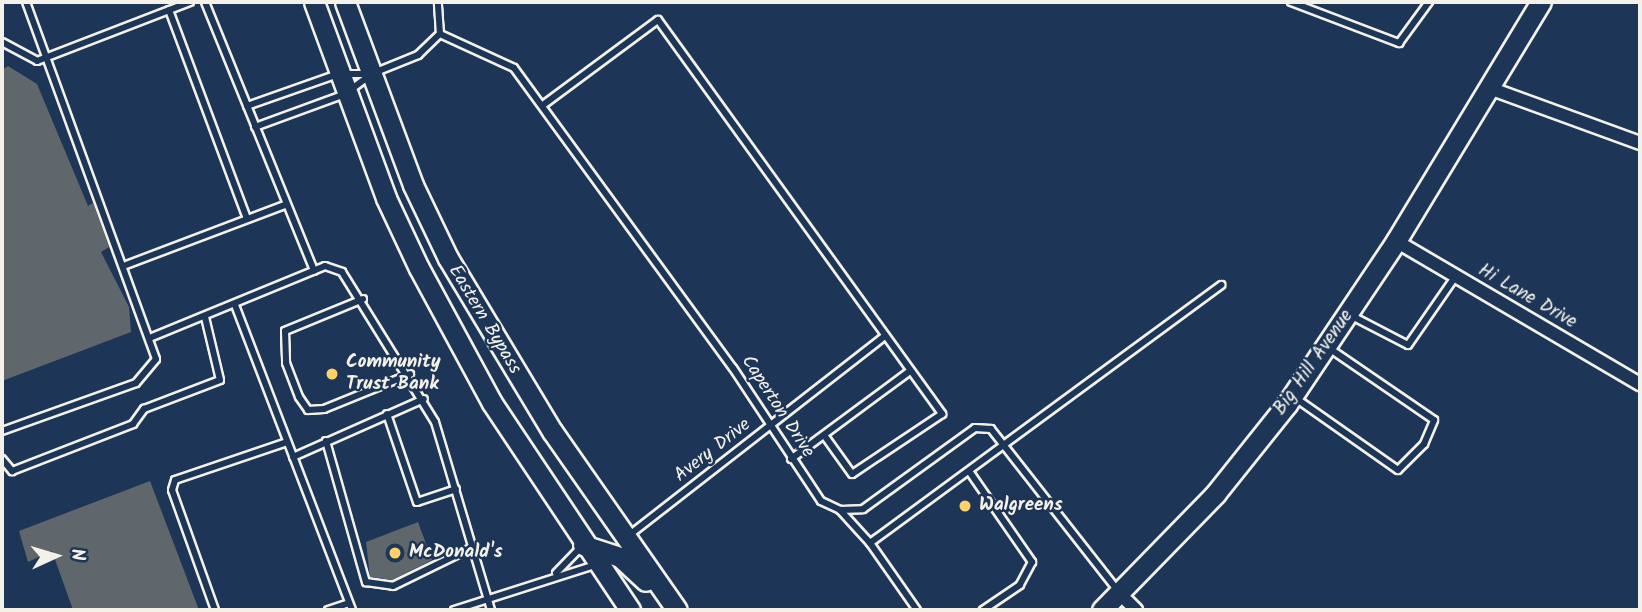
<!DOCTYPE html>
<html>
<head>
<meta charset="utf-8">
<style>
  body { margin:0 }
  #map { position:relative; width:1642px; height:612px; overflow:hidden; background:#1d3557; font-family:Kalam,sans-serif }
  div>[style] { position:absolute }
  .building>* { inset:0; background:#60676c }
  .roads { filter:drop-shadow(2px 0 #f4f1e8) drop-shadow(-2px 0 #f4f1e8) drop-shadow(0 2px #f4f1e8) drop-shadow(0 -2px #f4f1e8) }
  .service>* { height:6px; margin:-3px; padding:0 3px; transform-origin:3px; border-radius:3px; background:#1d3557 }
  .minor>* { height:12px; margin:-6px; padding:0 6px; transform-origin:6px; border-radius:6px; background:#1d3557 }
  .primary>* { height:19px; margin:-9.5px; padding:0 9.5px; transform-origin:9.5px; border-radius:9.5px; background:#1d3557 }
  .dots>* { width:19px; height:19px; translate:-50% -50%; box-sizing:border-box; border:4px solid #1d3557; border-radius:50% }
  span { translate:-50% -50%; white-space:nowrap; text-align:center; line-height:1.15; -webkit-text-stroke:5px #1d3557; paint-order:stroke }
  .street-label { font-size:19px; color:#f4f1e8 }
  .poi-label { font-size:19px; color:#f4f1e8; font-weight:700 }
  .left { translate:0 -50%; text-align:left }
  .frame { position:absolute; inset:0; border:4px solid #f4f1e8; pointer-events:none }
  .north { position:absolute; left:21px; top:521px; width:70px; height:70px; -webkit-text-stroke:5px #1d3557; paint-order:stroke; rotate:86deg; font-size:19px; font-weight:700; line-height:28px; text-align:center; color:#f4f1e8 }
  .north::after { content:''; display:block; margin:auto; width:24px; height:32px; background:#f4f1e8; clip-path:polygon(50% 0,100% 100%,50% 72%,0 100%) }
</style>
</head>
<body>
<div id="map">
  <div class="building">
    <i style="clip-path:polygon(8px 66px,37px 84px,88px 206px,93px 203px,109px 247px,101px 252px,129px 307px,131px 332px,2px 381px,2px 70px)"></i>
    <i style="clip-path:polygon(150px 481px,199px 610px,73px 610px,52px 551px,28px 562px,19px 531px)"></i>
    <i style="clip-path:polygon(418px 522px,432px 560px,392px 580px,370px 577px,366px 542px)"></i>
  </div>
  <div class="roads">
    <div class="service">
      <i style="left:205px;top:2px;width:290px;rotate:67.9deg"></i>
      <i style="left:1291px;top:2px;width:116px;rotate:20.8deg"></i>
      <i style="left:1399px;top:43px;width:51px;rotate:-53.8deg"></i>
      <i style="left:169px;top:10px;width:223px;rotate:69.5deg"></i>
      <i style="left:440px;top:34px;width:81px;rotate:24.7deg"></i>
      <i style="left:514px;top:68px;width:371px;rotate:53.9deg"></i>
      <i style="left:733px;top:368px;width:159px;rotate:56.5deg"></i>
      <i style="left:821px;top:501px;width:21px;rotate:25deg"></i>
      <i style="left:840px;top:510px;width:23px;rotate:-2deg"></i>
      <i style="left:863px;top:509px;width:138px;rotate:-35.9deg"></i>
      <i style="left:975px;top:428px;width:16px;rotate:4deg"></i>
      <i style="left:991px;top:429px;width:206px;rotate:51.9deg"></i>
      <i style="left:2px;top:42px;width:40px;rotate:28deg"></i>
      <i style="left:37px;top:61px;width:164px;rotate:-21.1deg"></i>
      <i style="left:543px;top:105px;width:143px;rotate:-36.5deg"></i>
      <i style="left:658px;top:20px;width:486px;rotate:54.2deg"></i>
      <i style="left:942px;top:414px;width:108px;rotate:146.3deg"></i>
      <i style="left:852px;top:474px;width:48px;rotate:-125.7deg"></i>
      <i style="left:247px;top:106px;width:96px;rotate:-19.4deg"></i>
      <i style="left:338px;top:74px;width:33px"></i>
      <i style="left:371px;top:74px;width:51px;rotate:-22deg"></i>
      <i style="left:418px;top:55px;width:30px;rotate:-44deg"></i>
      <i style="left:440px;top:34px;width:32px;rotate:-94deg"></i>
      <i style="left:255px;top:127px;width:96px;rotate:-20.1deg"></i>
      <i style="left:345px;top:94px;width:31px;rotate:-37deg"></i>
      <i style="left:126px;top:265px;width:170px;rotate:-20.7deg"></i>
      <i style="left:363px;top:299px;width:84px;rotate:157.7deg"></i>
      <i style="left:285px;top:331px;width:32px;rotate:88deg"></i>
      <i style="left:286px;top:363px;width:36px;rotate:69deg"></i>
      <i style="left:299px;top:397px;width:16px;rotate:55deg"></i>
      <i style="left:308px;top:410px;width:16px;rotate:-4deg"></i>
      <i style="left:324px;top:409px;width:93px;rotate:-22.1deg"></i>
      <i style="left:235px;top:305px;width:327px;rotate:69deg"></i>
      <i style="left:1350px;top:315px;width:65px;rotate:27.3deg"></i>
      <i style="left:1408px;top:345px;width:83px;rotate:-55.3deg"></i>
      <i style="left:152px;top:337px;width:187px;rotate:-22.3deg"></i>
      <i style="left:325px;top:266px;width:18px;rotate:19deg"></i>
      <i style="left:342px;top:272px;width:176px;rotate:58.2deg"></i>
      <i style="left:435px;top:422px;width:196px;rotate:73.4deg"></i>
      <i style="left:1294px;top:397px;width:127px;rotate:35.1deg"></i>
      <i style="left:1398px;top:470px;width:37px;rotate:-45deg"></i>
      <i style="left:1424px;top:444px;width:26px;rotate:-67deg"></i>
      <i style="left:1434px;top:420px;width:127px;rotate:-145.6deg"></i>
      <i style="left:387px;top:414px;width:93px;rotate:71.2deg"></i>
      <i style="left:417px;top:502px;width:41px;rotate:-18.4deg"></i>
      <i style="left:2px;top:431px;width:142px;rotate:-19.7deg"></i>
      <i style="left:136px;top:383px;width:31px;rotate:-50deg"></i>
      <i style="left:156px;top:359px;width:380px;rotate:-110deg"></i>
      <i style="left:326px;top:441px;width:147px;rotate:74.2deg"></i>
      <i style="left:366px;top:582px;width:27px;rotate:8deg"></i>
      <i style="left:393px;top:586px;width:87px;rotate:-26deg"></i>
      <i style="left:293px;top:457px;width:143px;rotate:-23.9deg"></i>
      <i style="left:2px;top:459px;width:16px;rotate:50deg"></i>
      <i style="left:12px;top:471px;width:130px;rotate:-21.2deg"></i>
      <i style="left:133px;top:424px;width:19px;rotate:-54deg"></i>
      <i style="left:144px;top:409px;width:81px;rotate:-20.9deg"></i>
      <i style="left:220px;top:380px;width:65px;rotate:-103.4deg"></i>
      <i style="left:791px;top:459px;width:148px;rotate:-36.5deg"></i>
      <i style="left:969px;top:471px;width:111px;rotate:55.3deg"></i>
      <i style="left:1032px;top:562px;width:26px;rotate:118deg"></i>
      <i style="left:1020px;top:585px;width:45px;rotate:146deg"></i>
      <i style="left:840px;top:510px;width:45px;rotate:47.7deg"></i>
      <i style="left:870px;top:543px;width:436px;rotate:-36.3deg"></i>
      <i style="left:628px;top:536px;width:324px;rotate:-37.9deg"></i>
      <i style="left:870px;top:543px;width:82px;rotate:55deg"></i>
      <i style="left:556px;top:573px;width:37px;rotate:-46deg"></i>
      <i style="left:215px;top:610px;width:127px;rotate:-109.7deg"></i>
      <i style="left:172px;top:490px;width:10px;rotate:-73deg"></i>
      <i style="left:175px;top:480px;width:118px;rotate:-18.7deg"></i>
      <i style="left:328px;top:610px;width:22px;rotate:-18deg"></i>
      <i style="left:454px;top:610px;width:148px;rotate:-17.7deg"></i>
    </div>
    <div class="minor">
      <i style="left:1489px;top:88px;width:161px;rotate:20deg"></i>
      <i style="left:1396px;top:241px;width:283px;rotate:30.4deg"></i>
      <i style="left:1120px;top:594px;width:23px;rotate:45deg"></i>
    </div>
    <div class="primary">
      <i style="left:314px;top:2px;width:209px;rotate:69.8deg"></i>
      <i style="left:386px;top:198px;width:77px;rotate:64.8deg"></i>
      <i style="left:419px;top:268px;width:153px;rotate:61.6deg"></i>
      <i style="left:492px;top:403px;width:249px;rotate:56.3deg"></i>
      <i style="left:345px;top:2px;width:195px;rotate:69.6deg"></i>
      <i style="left:413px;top:185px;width:81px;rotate:64.4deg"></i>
      <i style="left:448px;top:258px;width:202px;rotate:59deg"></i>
      <i style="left:552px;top:431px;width:218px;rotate:55.1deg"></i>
      <i style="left:583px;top:545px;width:39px;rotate:18deg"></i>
      <i style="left:620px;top:557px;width:35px;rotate:43deg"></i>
      <i style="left:1102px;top:610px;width:163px;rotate:-45.7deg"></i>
      <i style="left:1216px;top:493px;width:114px;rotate:-51.4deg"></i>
      <i style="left:1287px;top:404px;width:196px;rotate:-56.2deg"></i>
      <i style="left:1396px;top:241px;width:280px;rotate:-58.8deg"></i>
    </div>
  </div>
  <div class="dots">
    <i style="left:332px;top:374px;background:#ffd166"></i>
    <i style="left:965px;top:506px;background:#ffd166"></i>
    <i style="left:395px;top:553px;background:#ffd166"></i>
  </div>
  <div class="street-label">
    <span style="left:1527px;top:297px;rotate:30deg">Hi Lane Drive</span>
    <span style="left:484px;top:320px;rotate:59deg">Eastern Bypass</span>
    <span style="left:1314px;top:363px;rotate:-55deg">Big Hill Avenue</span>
    <span style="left:777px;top:407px;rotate:57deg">Caperton Drive</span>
    <span style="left:713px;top:451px;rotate:-38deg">Avery Drive</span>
  </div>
  <div class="poi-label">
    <span class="left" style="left:346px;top:374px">Community<br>Trust Bank</span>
    <span class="left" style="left:979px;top:506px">Walgreens</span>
    <span class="left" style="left:409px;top:553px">McDonald's</span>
  </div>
  <div class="frame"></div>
  <div class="north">N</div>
</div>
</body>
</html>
